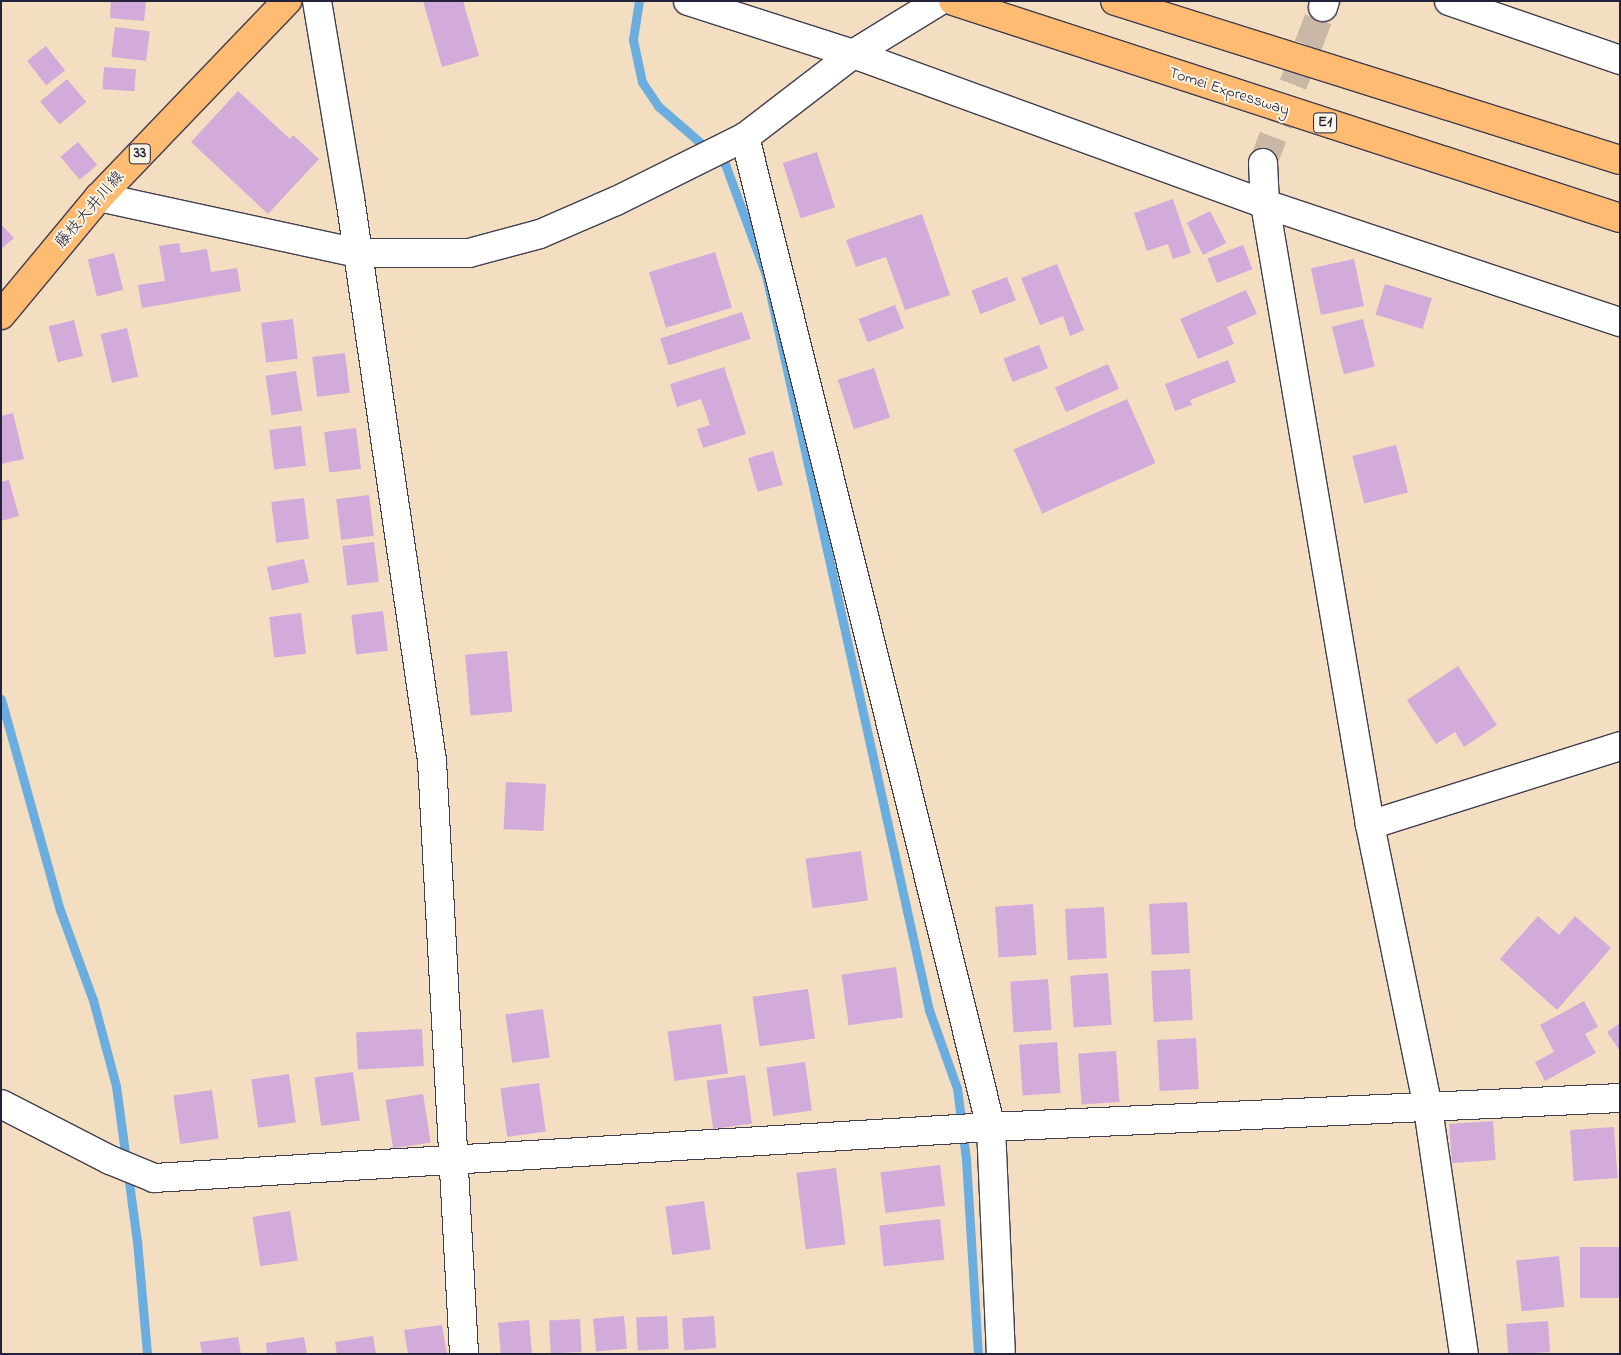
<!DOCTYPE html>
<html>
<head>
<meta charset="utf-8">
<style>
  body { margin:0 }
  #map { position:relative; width:1621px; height:1355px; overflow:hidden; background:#f3dec1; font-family:"Indie Flower","Klee One",sans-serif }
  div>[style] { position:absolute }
  .stream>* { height:9px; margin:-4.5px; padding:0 4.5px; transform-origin:4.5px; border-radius:4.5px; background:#6cade0 }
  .building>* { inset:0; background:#d2abda; transform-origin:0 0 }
  .minor-tunnel>* { height:28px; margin-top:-14px; transform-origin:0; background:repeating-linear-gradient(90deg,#c9b8a6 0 28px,transparent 0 42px) }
  .roads { filter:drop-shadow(1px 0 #413e4f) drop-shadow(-1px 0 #413e4f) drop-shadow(0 1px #413e4f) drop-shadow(0 -1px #413e4f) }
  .minor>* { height:28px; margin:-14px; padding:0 14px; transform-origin:14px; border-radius:14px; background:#fff }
  .major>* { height:28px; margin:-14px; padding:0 14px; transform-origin:14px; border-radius:14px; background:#ffbb71 }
  .highway>* { height:28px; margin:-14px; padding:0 14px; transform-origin:14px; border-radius:14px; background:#ffbb71 }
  span { translate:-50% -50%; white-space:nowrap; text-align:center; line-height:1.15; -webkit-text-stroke:4px #fcf5e5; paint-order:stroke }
  .shield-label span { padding:1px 4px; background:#fcf5e5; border:1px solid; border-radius:4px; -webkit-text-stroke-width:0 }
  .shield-label { font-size:15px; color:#22223b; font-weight:700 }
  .street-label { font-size:16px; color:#22223b }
  .frame { position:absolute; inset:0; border:2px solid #22223b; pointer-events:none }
</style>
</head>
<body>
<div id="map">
  <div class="stream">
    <i style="left:639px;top:1px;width:39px;rotate:99deg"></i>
    <i style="left:633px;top:40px;width:43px;rotate:77.9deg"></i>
    <i style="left:642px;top:82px;width:29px;rotate:56deg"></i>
    <i style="left:658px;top:106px;width:89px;rotate:40.9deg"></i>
    <i style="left:725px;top:164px;width:118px;rotate:69.7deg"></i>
    <i style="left:766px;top:275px;width:753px;rotate:77.5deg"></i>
    <i style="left:929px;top:1010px;width:83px;rotate:70.3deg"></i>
    <i style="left:957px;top:1088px;width:72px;rotate:82.8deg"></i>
    <i style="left:966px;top:1159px;width:195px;rotate:86.5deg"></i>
    <i style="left:1px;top:699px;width:219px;rotate:74.4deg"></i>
    <i style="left:60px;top:910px;width:96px;rotate:69.9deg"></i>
    <i style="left:93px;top:1000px;width:89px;rotate:75deg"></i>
    <i style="left:116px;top:1086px;width:156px;rotate:82.3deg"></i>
    <i style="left:137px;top:1241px;width:113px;rotate:84.9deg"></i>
  </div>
  <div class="building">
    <i style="clip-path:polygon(111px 1px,146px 1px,144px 21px,110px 18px)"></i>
    <i style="clip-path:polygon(423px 1px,463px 1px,479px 56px,442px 67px)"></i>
    <i style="left:115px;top:27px;width:35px;height:30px;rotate:7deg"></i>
    <i style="left:46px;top:46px;width:31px;height:24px;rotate:52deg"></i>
    <i style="left:104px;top:67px;width:32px;height:22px;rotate:4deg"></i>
    <i style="left:67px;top:79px;width:30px;height:35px;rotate:50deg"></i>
    <i style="clip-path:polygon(238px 91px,290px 139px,293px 135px,319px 159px,268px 214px,191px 142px)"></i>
    <i style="left:78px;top:142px;width:30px;height:23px;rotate:50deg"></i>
    <i style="left:817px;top:152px;width:58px;height:36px;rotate:72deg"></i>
    <i style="clip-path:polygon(1173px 199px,1191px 253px,1173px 259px,1168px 244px,1147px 251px,1134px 213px)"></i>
    <i style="left:1210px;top:211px;width:36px;height:26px;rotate:63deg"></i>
    <i style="clip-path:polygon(922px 214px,950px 295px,905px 310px,886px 257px,856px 267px,846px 240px)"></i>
    <i style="clip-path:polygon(1px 224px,14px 238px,1px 249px)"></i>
    <i style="clip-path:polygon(179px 243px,181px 253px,207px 249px,211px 272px,237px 268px,241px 291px,142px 308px,138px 285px,165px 281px,159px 246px)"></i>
    <i style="left:1243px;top:245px;width:26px;height:38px;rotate:69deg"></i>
    <i style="left:715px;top:252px;width:58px;height:69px;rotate:73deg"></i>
    <i style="left:114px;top:253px;width:38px;height:27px;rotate:76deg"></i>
    <i style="left:1354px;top:259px;width:48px;height:44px;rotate:78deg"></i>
    <i style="clip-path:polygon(1057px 264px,1084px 330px,1070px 336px,1063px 316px,1040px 325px,1021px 278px)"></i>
    <i style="left:1007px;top:277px;width:25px;height:38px;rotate:69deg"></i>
    <i style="left:1385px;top:284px;width:49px;height:32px;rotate:17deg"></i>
    <i style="clip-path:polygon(1246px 290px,1257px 314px,1227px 327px,1234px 344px,1198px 359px,1180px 319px)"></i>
    <i style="left:895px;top:305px;width:25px;height:39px;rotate:69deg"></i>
    <i style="left:742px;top:312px;width:28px;height:86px;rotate:72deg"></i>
    <i style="left:293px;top:319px;width:40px;height:32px;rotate:83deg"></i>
    <i style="left:1363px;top:319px;width:49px;height:32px;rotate:76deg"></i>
    <i style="left:74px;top:320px;width:37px;height:26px;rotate:76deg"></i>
    <i style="left:127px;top:328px;width:50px;height:27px;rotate:77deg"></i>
    <i style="left:1039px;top:345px;width:25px;height:38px;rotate:69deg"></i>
    <i style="left:345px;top:353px;width:40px;height:33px;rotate:83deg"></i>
    <i style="clip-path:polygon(1228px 360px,1236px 382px,1190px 400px,1192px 405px,1175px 411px,1165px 384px)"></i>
    <i style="left:1108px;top:364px;width:27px;height:58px;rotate:66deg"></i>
    <i style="clip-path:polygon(724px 367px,746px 434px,703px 448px,697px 429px,710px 425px,701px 399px,677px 407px,670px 384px)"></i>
    <i style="left:874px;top:368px;width:52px;height:38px;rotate:72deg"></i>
    <i style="left:296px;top:371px;width:40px;height:31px;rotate:81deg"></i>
    <i style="left:1127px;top:399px;width:70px;height:124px;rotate:66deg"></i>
    <i style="clip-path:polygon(13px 413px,24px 459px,1px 464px,1px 416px)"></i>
    <i style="left:301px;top:426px;width:40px;height:32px;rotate:83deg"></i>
    <i style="left:356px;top:428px;width:41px;height:32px;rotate:83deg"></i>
    <i style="left:1396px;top:445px;width:49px;height:45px;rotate:76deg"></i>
    <i style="left:773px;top:451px;width:35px;height:26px;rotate:74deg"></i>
    <i style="clip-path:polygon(9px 480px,19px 516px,1px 521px,1px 482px)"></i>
    <i style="left:369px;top:495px;width:41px;height:33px;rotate:83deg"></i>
    <i style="left:304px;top:498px;width:41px;height:33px;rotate:83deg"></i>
    <i style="left:374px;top:542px;width:40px;height:32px;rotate:83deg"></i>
    <i style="left:304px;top:559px;width:24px;height:38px;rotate:78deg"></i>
    <i style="left:383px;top:611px;width:40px;height:32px;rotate:83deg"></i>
    <i style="left:301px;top:613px;width:41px;height:32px;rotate:83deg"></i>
    <i style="left:507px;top:651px;width:61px;height:42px;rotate:85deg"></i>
    <i style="clip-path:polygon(1458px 666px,1497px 725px,1464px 747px,1455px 732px,1436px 744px,1407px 700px)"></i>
    <i style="left:506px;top:782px;width:40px;height:47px;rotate:3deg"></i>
    <i style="left:861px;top:851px;width:50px;height:56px;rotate:82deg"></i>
    <i style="left:1187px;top:902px;width:51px;height:38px;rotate:87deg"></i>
    <i style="left:1033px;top:904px;width:51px;height:38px;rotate:86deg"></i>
    <i style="left:1104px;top:907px;width:51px;height:39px;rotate:87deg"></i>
    <i style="clip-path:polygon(1538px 916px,1559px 935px,1575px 916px,1611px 948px,1557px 1010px,1500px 959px)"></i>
    <i style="left:896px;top:967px;width:51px;height:55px;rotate:82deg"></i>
    <i style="left:1190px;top:969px;width:51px;height:39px;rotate:87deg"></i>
    <i style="left:1108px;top:973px;width:52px;height:38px;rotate:86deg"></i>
    <i style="left:1048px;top:979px;width:51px;height:38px;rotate:86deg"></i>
    <i style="left:808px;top:989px;width:50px;height:56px;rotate:82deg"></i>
    <i style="clip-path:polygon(1584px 1001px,1598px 1027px,1585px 1034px,1596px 1053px,1545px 1081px,1535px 1062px,1554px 1052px,1540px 1025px)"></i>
    <i style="left:543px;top:1009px;width:49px;height:38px;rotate:82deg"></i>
    <i style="clip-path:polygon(1620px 1023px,1620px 1051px,1607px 1032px)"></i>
    <i style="left:721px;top:1024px;width:50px;height:54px;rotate:82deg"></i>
    <i style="left:422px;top:1029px;width:37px;height:66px;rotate:87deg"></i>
    <i style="left:1196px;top:1038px;width:51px;height:39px;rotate:87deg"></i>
    <i style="left:1057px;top:1042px;width:51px;height:38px;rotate:86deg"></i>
    <i style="left:1116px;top:1051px;width:51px;height:38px;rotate:86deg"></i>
    <i style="left:805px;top:1062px;width:49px;height:39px;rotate:82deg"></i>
    <i style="left:353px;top:1072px;width:49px;height:39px;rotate:82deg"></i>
    <i style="left:289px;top:1074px;width:49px;height:38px;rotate:82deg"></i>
    <i style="left:745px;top:1075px;width:49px;height:39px;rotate:82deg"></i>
    <i style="left:539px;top:1083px;width:49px;height:39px;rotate:82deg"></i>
    <i style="left:212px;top:1090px;width:49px;height:39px;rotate:82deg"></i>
    <i style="left:423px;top:1094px;width:49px;height:38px;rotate:81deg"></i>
    <i style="left:1493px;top:1121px;width:39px;height:44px;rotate:86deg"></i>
    <i style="left:1614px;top:1127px;width:51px;height:44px;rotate:86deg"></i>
    <i style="left:940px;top:1165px;width:41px;height:60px;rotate:83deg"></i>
    <i style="left:836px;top:1168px;width:77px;height:40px;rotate:83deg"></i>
    <i style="left:704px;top:1201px;width:49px;height:39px;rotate:82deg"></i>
    <i style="left:290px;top:1211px;width:50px;height:38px;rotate:81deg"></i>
    <i style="left:940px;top:1219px;width:41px;height:61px;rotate:84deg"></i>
    <i style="left:1620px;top:1247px;width:51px;height:40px;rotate:90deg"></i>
    <i style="left:1559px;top:1256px;width:51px;height:43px;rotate:84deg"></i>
    <i style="left:624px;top:1316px;width:33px;height:31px;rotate:85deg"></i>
    <i style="left:667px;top:1316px;width:33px;height:31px;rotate:87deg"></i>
    <i style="left:714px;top:1316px;width:32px;height:32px;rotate:86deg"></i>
    <i style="left:580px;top:1319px;width:33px;height:31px;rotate:87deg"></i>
    <i style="left:529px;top:1320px;width:33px;height:31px;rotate:85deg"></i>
    <i style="left:1548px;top:1321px;width:31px;height:42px;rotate:86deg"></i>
    <i style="clip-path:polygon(442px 1325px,447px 1354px,408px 1354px,404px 1330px)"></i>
    <i style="clip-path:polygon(373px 1336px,376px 1354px,337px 1354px,335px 1342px)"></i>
    <i style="clip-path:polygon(238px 1337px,241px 1354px,202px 1354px,200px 1342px)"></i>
    <i style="clip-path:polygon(304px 1337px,307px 1354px,267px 1354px,266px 1343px)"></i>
  </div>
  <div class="minor-tunnel">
    <i style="left:1263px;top:163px;width:167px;rotate:-69deg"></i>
  </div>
  <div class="roads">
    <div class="minor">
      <i style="left:317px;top:1px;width:200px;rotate:80.5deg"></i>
      <i style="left:350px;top:198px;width:569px;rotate:81.71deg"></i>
      <i style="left:432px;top:761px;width:594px;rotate:86.91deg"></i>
      <i style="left:688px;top:1px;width:173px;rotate:17.8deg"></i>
      <i style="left:853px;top:54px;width:438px;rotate:20deg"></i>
      <i style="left:1265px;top:204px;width:374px;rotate:18.4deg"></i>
      <i style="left:1449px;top:1px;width:181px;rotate:19deg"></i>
      <i style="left:1323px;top:7px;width:6px;rotate:-72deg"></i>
      <i style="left:745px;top:137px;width:1020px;rotate:76.05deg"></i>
      <i style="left:991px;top:1127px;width:227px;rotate:87.5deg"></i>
      <i style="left:1263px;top:163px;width:41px;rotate:87.2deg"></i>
      <i style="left:1265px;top:204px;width:630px;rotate:80.4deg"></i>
      <i style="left:1370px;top:825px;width:289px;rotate:78.4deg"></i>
      <i style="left:1428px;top:1108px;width:249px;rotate:81.7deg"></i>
      <i style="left:99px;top:197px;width:266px;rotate:12.2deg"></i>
      <i style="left:359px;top:253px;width:110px"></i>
      <i style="left:469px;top:253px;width:73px;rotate:-15deg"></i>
      <i style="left:540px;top:234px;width:83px;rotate:-23.5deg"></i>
      <i style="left:616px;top:201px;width:144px;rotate:-26.4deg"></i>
      <i style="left:745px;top:137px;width:136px;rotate:-37.5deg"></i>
      <i style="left:853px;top:54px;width:101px;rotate:-31.6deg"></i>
      <i style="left:1370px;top:825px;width:262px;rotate:-17.5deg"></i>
      <i style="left:1px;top:1104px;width:123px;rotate:27.2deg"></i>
      <i style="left:110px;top:1160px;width:48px;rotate:22.2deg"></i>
      <i style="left:154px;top:1178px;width:839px;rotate:-3.49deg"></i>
      <i style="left:991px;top:1127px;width:630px;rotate:-2.64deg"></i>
    </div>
    <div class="major">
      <i style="left:1px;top:315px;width:153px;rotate:-50.3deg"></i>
      <i style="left:99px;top:197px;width:272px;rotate:-46.2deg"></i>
    </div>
    <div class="highway">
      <i style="left:953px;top:1px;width:701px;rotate:18.02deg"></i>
      <i style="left:1115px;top:1px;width:529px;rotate:17.48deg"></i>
    </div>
  </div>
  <div class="shield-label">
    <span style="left:1325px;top:123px">E1</span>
    <span style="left:140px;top:154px">33</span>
  </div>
  <div class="street-label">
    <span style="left:1229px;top:92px;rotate:18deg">Tomei Expressway</span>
    <span style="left:90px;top:210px;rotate:-49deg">藤枝大井川線</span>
  </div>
  <div class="frame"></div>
</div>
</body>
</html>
